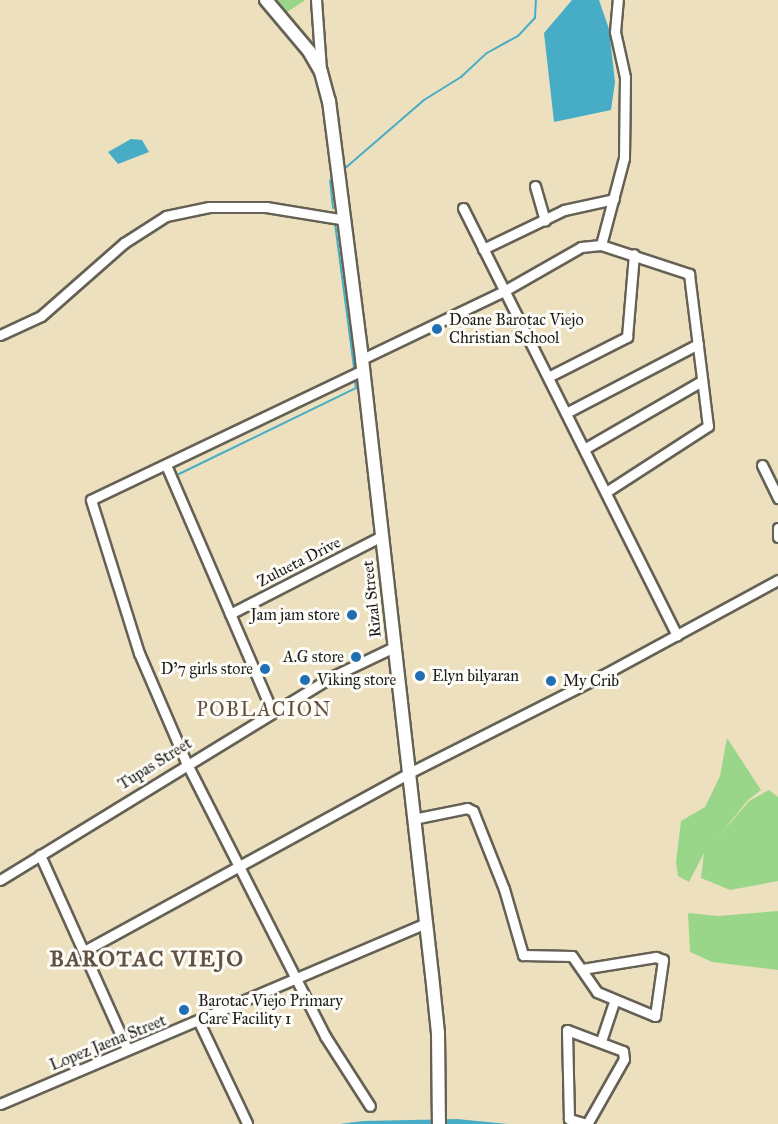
<!DOCTYPE html>
<html>
<head>
<meta charset="utf-8">
<style>
  body { margin:0 }
  #map { position:relative; width:778px; height:1124px; overflow:hidden; background:#ede0bf; font-family:"IM FELL Great Primer",serif }
  div>[style] { position:absolute }
  .green>* { inset:0; background:#99d68a }
  .water>* { inset:0; background:#47adc6 }
  .stream>* { height:2px; margin:-1px; padding:0 1px; transform-origin:1px; border-radius:1px; background:#47adc6 }
  .roads { filter:drop-shadow(2px 0 #656155) drop-shadow(-2px 0 #656155) drop-shadow(0 2px #656155) drop-shadow(0 -2px #656155) }
  .minor>* { height:9px; margin:-4.5px; padding:0 4.5px; transform-origin:4.5px; border-radius:4.5px; background:#fff }
  .major>* { height:12px; margin:-6px; padding:0 6px; transform-origin:6px; border-radius:6px; background:#fff }
  .dots>* { width:16px; height:16px; translate:-50% -50%; box-sizing:border-box; border:3px solid #fdfcf7; border-radius:50% }
  span { translate:-50% -50%; white-space:nowrap; text-align:center; line-height:1.15; -webkit-text-stroke:6px #fdfcf7; paint-order:stroke }
  .poi-label { font-size:16px; color:#1c1c1c }
  .left { translate:0 -50%; text-align:left }
  .right { translate:-100% -50%; text-align:right }
  .street-label { font-size:16px; color:#1c1c1c }
  .quarter-label { font-size:20px; color:#635244; letter-spacing:1.5px }
  .district-label { font-size:22px; color:#635244; font-weight:700; letter-spacing:1.5px }
</style>
</head>
<body>
<div id="map">
  <div class="green">
    <i style="clip-path:polygon(277px 0,304px 0,304px 1px,287px 12px)"></i>
    <i style="clip-path:polygon(727px 738px,761px 790px,748px 800px,718px 837px,749px 801px,769px 790px,778px 797px,778px 881px,730px 890px,701px 878px,704px 853px,689px 882px,678px 876px,676px 862px,681px 821px,705px 807px,720px 776px)"></i>
    <i style="clip-path:polygon(778px 911px,778px 970px,712px 962px,690px 952px,688px 913px,718px 916px)"></i>
  </div>
  <div class="water">
    <i style="clip-path:polygon(572px 0,599px 0,609px 29px,615px 82px,611px 110px,554px 122px,544px 33px)"></i>
    <i style="clip-path:polygon(131px 139px,142px 140px,149px 152px,118px 164px,108px 152px)"></i>
    <i style="clip-path:polygon(457px 1119px,508px 1124px,340px 1124px,363px 1121px)"></i>
  </div>
  <div class="stream">
    <i style="left:343px;top:170px;width:107px;rotate:-40.8deg"></i>
    <i style="left:424px;top:100px;width:44px;rotate:-31.9deg"></i>
    <i style="left:461px;top:77px;width:35px;rotate:-43deg"></i>
    <i style="left:487px;top:53px;width:35px;rotate:-29deg"></i>
    <i style="left:518px;top:36px;width:25px;rotate:-47deg"></i>
    <i style="left:535px;top:18px;width:18px;rotate:-87deg"></i>
    <i style="left:333px;top:208px;width:27px;rotate:-96deg"></i>
    <i style="left:330px;top:181px;width:6px;rotate:-45deg"></i>
    <i style="left:335px;top:223px;width:146px;rotate:82.5deg"></i>
    <i style="left:179px;top:474px;width:197px;rotate:-25.9deg"></i>
    <i style="left:356px;top:388px;width:7px;rotate:-98deg"></i>
  </div>
  <div class="roads">
    <div class="minor">
      <i style="left:316px;top:0;width:70px;rotate:85.9deg"></i>
      <i style="left:535px;top:186px;width:36px;rotate:74deg"></i>
      <i style="left:463px;top:208px;width:478px;rotate:63.4deg"></i>
      <i style="left:601px;top:245px;width:90px;rotate:-75.2deg"></i>
      <i style="left:624px;top:158px;width:81px;rotate:-89.3deg"></i>
      <i style="left:625px;top:77px;width:46px;rotate:-102.5deg"></i>
      <i style="left:615px;top:32px;width:32px;rotate:-85deg"></i>
      <i style="left:483px;top:249px;width:90px;rotate:-25.7deg"></i>
      <i style="left:564px;top:210px;width:51px;rotate:-12.4deg"></i>
      <i style="left:0;top:335px;width:45px;rotate:-24.9deg"></i>
      <i style="left:41px;top:316px;width:111px;rotate:-41.3deg"></i>
      <i style="left:124px;top:243px;width:50px;rotate:-32.7deg"></i>
      <i style="left:166px;top:216px;width:44px;rotate:-11.8deg"></i>
      <i style="left:209px;top:207px;width:57px"></i>
      <i style="left:266px;top:207px;width:80px;rotate:9.3deg"></i>
      <i style="left:362px;top:359px;width:157px;rotate:-25.6deg"></i>
      <i style="left:504px;top:291px;width:89px;rotate:-29.7deg"></i>
      <i style="left:581px;top:247px;width:20px;rotate:-6deg"></i>
      <i style="left:601px;top:245px;width:93px;rotate:18.2deg"></i>
      <i style="left:689px;top:274px;width:153px;rotate:82.9deg"></i>
      <i style="left:708px;top:426px;width:121px;rotate:147.1deg"></i>
      <i style="left:363px;top:370px;width:301px;rotate:154.5deg"></i>
      <i style="left:91px;top:500px;width:160px;rotate:72.6deg"></i>
      <i style="left:139px;top:653px;width:119px;rotate:66.7deg"></i>
      <i style="left:186px;top:762px;width:307px;rotate:63.1deg"></i>
      <i style="left:325px;top:1036px;width:83px;rotate:57.3deg"></i>
      <i style="left:548px;top:377px;width:89px;rotate:-26.9deg"></i>
      <i style="left:627px;top:337px;width:83px;rotate:-85.2deg"></i>
      <i style="left:566px;top:413px;width:149px;rotate:-27.6deg"></i>
      <i style="left:584px;top:449px;width:136px;rotate:-30deg"></i>
      <i style="left:166px;top:465px;width:268px;rotate:66.7deg"></i>
      <i style="left:762px;top:465px;width:37px;rotate:64deg"></i>
      <i style="left:778px;top:528px;width:9px;rotate:90deg"></i>
      <i style="left:230px;top:614px;width:171px;rotate:-27.2deg"></i>
      <i style="left:413px;top:819px;width:55px;rotate:-11.5deg"></i>
      <i style="left:467px;top:808px;width:7px;rotate:27deg"></i>
      <i style="left:473px;top:811px;width:84px;rotate:68.3deg"></i>
      <i style="left:504px;top:889px;width:69px;rotate:73.9deg"></i>
      <i style="left:523px;top:955px;width:49px;rotate:1.2deg"></i>
      <i style="left:572px;top:956px;width:44px;rotate:55.2deg"></i>
      <i style="left:597px;top:992px;width:63px;rotate:22.5deg"></i>
      <i style="left:655px;top:1016px;width:57px;rotate:-81.9deg"></i>
      <i style="left:663px;top:960px;width:8px;rotate:-157deg"></i>
      <i style="left:656px;top:957px;width:75px;rotate:170.8deg"></i>
      <i style="left:40px;top:855px;width:213px;rotate:65.8deg"></i>
      <i style="left:0;top:880px;width:386px;rotate:-31.5deg"></i>
      <i style="left:329px;top:678px;width:72px;rotate:-25.5deg"></i>
      <i style="left:86px;top:950px;width:366px;rotate:-28.7deg"></i>
      <i style="left:407px;top:774px;width:220px;rotate:-26.8deg"></i>
      <i style="left:603px;top:675px;width:199px;rotate:-28.5deg"></i>
      <i style="left:199px;top:1022px;width:112px;rotate:64.6deg"></i>
      <i style="left:567px;top:1030px;width:60px;rotate:20.6deg"></i>
      <i style="left:623px;top:1051px;width:8px;rotate:83deg"></i>
      <i style="left:624px;top:1059px;width:75px;rotate:119.6deg"></i>
      <i style="left:587px;top:1124px;width:19px;rotate:-164deg"></i>
      <i style="left:569px;top:1119px;width:89px;rotate:-91.3deg"></i>
      <i style="left:601px;top:1041px;width:41px;rotate:-71.6deg"></i>
      <i style="left:0;top:1104px;width:462px;rotate:-23deg"></i>
    </div>
    <div class="major">
      <i style="left:266px;top:0;width:67px;rotate:49.9deg"></i>
      <i style="left:309px;top:51px;width:24px;rotate:60deg"></i>
      <i style="left:321px;top:72px;width:30px;rotate:75deg"></i>
      <i style="left:329px;top:101px;width:260px;rotate:82.7deg"></i>
      <i style="left:362px;top:359px;width:620px;rotate:83.52deg"></i>
      <i style="left:432px;top:975px;width:58px;rotate:84.1deg"></i>
      <i style="left:438px;top:1033px;width:91px;rotate:89.4deg"></i>
    </div>
  </div>
  <div class="dots">
    <i style="left:437px;top:329px;background:#1f6fb2"></i>
    <i style="left:352px;top:615px;background:#1f6fb2"></i>
    <i style="left:356px;top:657px;background:#1f6fb2"></i>
    <i style="left:265px;top:669px;background:#1f6fb2"></i>
    <i style="left:420px;top:676px;background:#1f6fb2"></i>
    <i style="left:305px;top:680px;background:#1f6fb2"></i>
    <i style="left:551px;top:681px;background:#1f6fb2"></i>
    <i style="left:184px;top:1010px;background:#1f6fb2"></i>
  </div>
  <div class="poi-label">
    <span class="left" style="left:449px;top:329px">Doane Barotac Viejo<br>Christian School</span>
    <span class="right" style="left:340px;top:615px">Jam jam store</span>
    <span class="right" style="left:344px;top:657px">A.G store</span>
    <span class="right" style="left:253px;top:669px">D'7 girls store</span>
    <span class="left" style="left:432px;top:676px">Elyn bilyaran</span>
    <span class="left" style="left:317px;top:680px">Viking store</span>
    <span class="left" style="left:563px;top:681px">My Crib</span>
    <span class="left" style="left:198px;top:1010px">Barotac Viejo Primary<br>Care Facility 1</span>
  </div>
  <div class="street-label">
    <span style="left:299px;top:562px;rotate:-27deg">Zulueta Drive</span>
    <span style="left:372px;top:599px;rotate:-96deg">Rizal Street</span>
    <span style="left:155px;top:764px;rotate:-32deg">Tupas Street</span>
    <span style="left:108px;top:1043px;rotate:-22deg">Lopez Jaena Street</span>
  </div>
  <div class="quarter-label">
    <span style="left:264px;top:709px">POBLACION</span>
  </div>
  <div class="district-label">
    <span style="left:147px;top:959px">BAROTAC VIEJO</span>
  </div>
</div>
</body>
</html>
